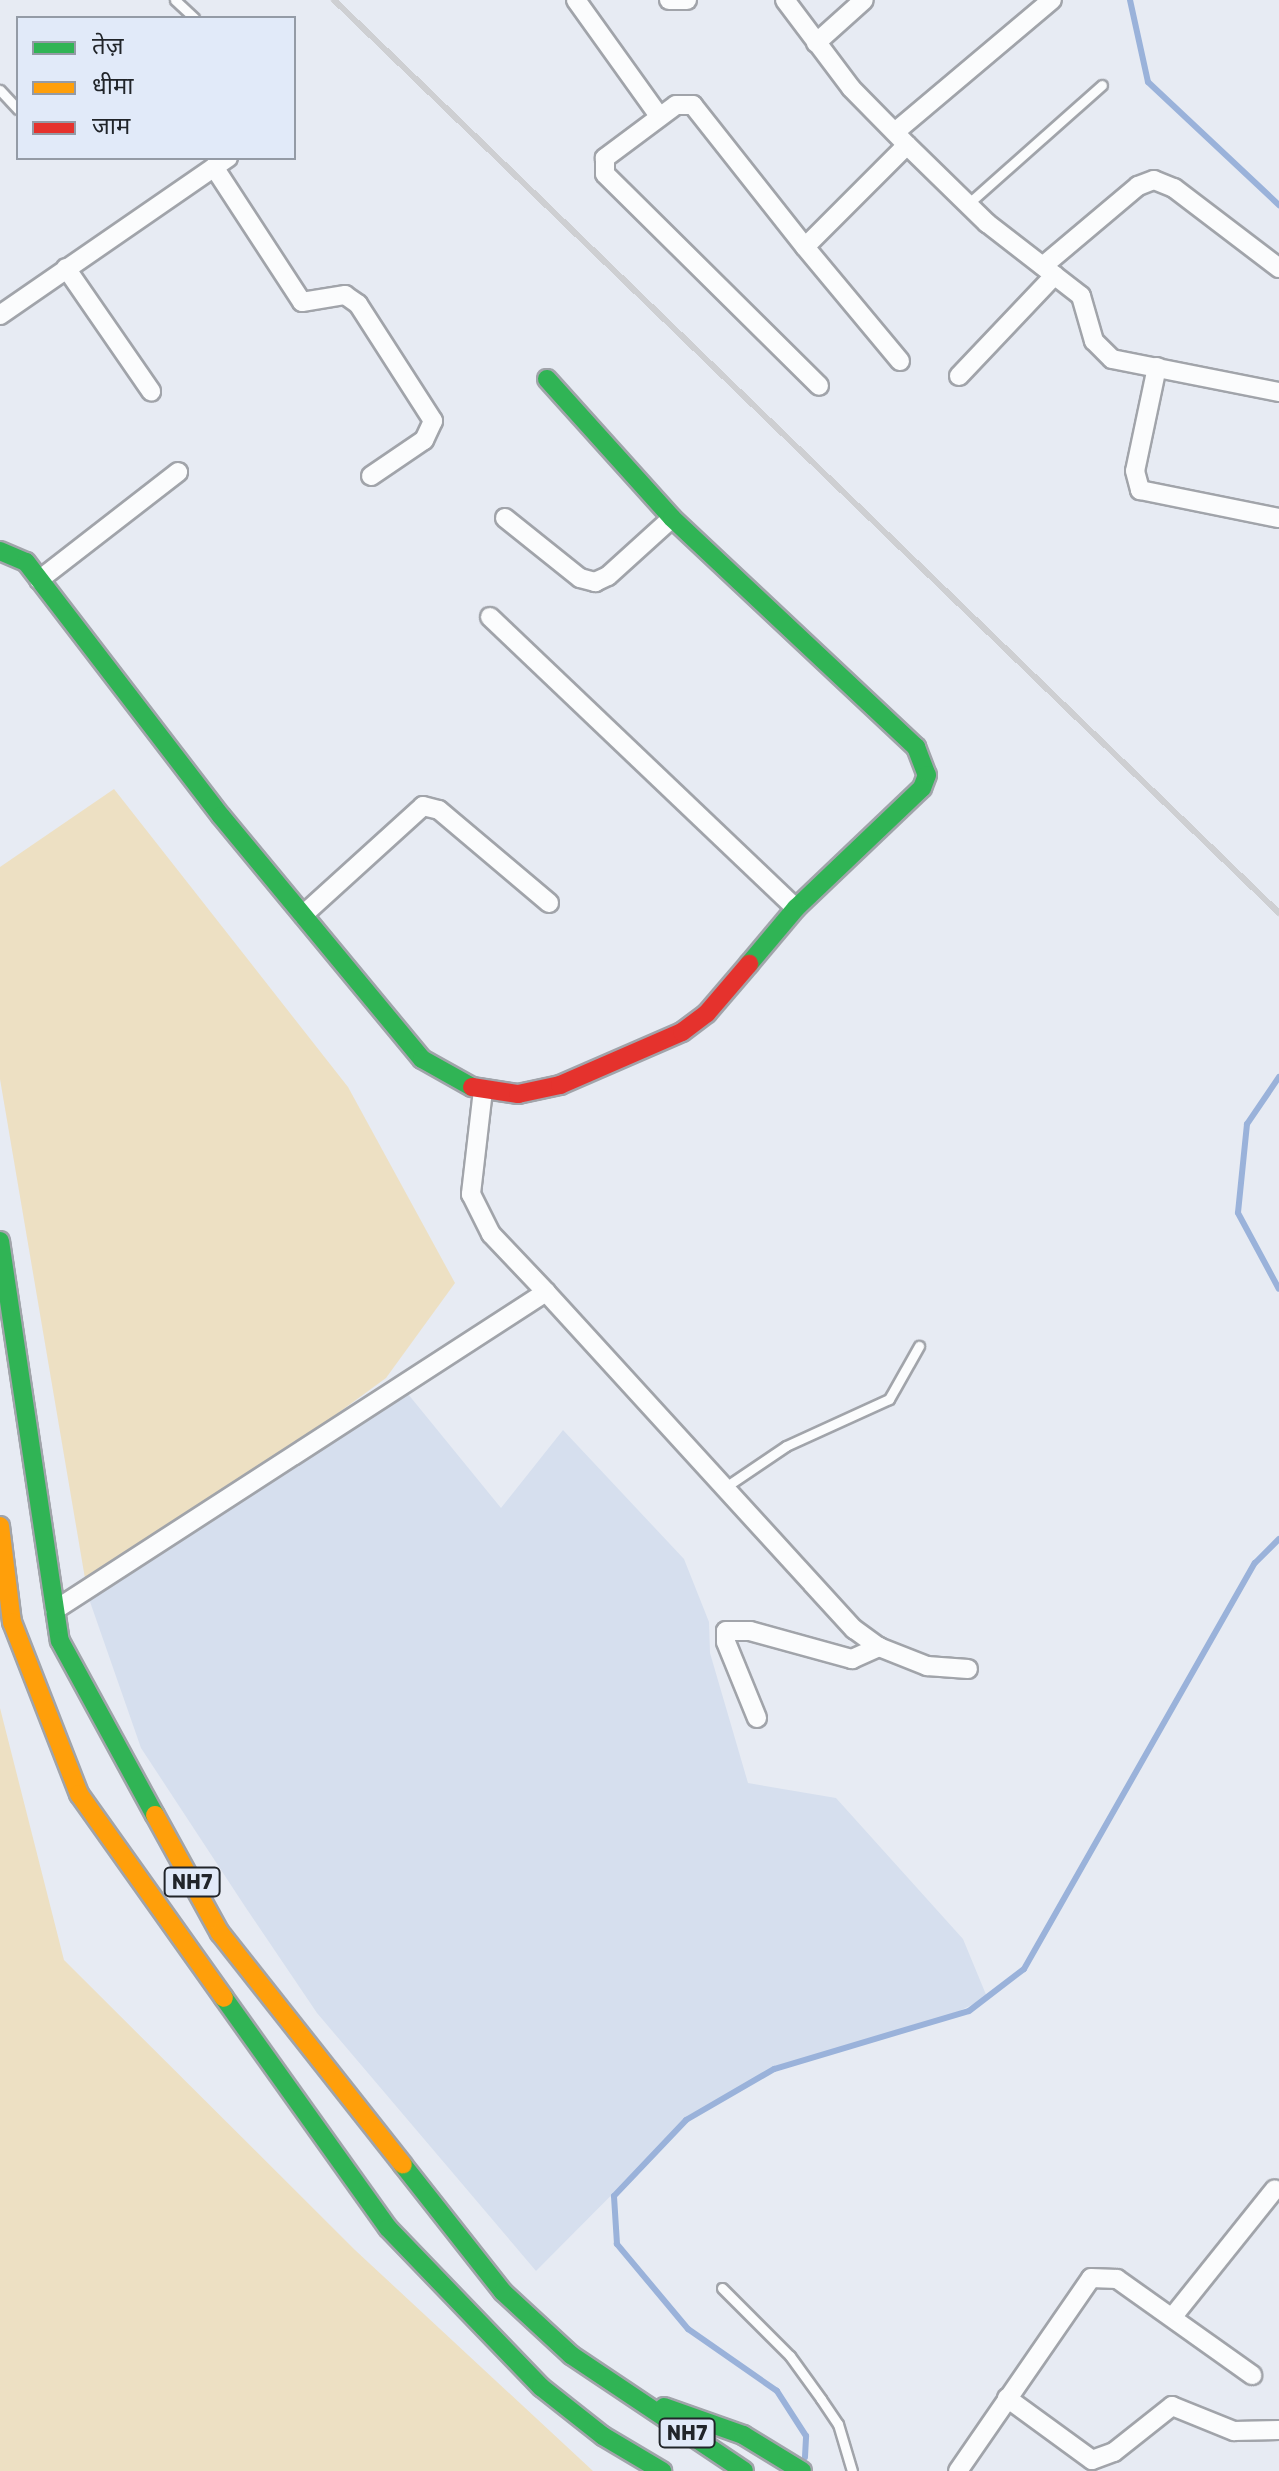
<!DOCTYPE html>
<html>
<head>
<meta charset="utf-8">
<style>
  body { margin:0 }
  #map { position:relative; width:1279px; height:2471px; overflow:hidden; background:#e7ebf3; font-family:Rubik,"Noto Sans Devanagari",sans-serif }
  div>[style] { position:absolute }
  .built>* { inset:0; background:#d6dfee }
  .green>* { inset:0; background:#ede0c3 }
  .stream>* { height:6px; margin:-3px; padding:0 3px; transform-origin:3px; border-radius:3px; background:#9ab2da }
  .roads { filter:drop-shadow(2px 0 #a1a4aa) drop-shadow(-2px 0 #a1a4aa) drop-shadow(0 2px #a1a4aa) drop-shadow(0 -2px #a1a4aa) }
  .lane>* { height:9px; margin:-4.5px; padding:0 4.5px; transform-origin:4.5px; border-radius:4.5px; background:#fbfcfd }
  .street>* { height:18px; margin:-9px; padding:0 9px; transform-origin:9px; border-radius:9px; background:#fbfcfd }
  .fast>* { height:18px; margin:-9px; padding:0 9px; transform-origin:9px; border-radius:9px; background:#30b455 }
  .slow>* { height:18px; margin:-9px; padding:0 9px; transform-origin:9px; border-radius:9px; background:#ff9f0a }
  .jam>* { height:18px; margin:-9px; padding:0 9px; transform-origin:9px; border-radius:9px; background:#e5322d }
  .rail>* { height:6px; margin:-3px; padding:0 3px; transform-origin:3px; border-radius:3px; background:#cecfd2 }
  span { translate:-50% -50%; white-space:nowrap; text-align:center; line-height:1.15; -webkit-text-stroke:6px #e1eaf9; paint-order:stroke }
  .shield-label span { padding:2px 6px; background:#e1eaf9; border:2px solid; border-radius:6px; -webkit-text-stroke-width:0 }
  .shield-label { font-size:20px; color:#21252a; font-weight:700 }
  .legend { position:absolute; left:16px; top:16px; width:280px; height:144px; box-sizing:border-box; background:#e1eaf9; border:2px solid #949ba6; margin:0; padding:10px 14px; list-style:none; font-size:24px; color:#21252a }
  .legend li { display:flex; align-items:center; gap:16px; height:40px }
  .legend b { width:40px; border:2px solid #949ba6 }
</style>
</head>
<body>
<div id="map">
  <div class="built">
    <i style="clip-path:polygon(408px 1394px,501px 1508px,563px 1430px,684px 1559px,709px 1622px,710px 1653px,748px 1783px,836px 1798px,963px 1939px,987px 1997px,936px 2023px,774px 2069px,686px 2120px,536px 2271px,317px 2013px,246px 1908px,141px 1748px,88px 1596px)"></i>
  </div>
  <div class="green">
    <i style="clip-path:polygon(114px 789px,348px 1087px,455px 1283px,386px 1378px,88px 1596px,0 1079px,0 867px)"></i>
    <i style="clip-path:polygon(0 1708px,64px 1960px,355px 2250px,593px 2471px,0 2471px)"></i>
  </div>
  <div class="stream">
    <i style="left:1130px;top:0;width:84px;rotate:77.6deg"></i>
    <i style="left:1148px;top:82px;width:180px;rotate:43.2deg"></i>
    <i style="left:1279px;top:1077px;width:57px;rotate:124.2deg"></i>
    <i style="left:1247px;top:1124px;width:89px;rotate:95.8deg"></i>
    <i style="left:1238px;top:1213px;width:86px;rotate:61.7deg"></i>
    <i style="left:805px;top:2457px;width:21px;rotate:-87deg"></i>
    <i style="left:806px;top:2436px;width:54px;rotate:-122.8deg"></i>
    <i style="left:777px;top:2391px;width:108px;rotate:-145.1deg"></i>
    <i style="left:688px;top:2329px;width:111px;rotate:-129.9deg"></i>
    <i style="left:617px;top:2244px;width:48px;rotate:-93.6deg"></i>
    <i style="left:614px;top:2196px;width:105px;rotate:-46.5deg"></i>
    <i style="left:686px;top:2120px;width:102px;rotate:-30.1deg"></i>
    <i style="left:774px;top:2069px;width:203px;rotate:-16.6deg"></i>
    <i style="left:969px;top:2011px;width:69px;rotate:-37.4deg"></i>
    <i style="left:1024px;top:1969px;width:467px;rotate:-60.4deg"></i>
    <i style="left:1255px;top:1563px;width:34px;rotate:-45deg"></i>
  </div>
  <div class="roads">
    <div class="lane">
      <i style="left:175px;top:0;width:26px;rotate:43deg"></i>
      <i style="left:0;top:90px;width:26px;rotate:47deg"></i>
      <i style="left:968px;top:204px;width:179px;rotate:-41.6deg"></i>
      <i style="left:727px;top:1486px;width:71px;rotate:-34.1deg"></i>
      <i style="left:786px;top:1446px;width:113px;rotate:-24.5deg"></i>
      <i style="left:889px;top:1399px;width:61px;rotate:-60.5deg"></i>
      <i style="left:722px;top:2288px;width:96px;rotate:45deg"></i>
      <i style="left:790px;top:2356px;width:53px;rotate:54.2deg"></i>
      <i style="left:821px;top:2399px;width:30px;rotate:56deg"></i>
      <i style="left:838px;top:2424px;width:49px;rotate:73.4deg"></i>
    </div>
    <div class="street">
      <i style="left:576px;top:0;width:143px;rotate:54.4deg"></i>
      <i style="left:669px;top:0;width:18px"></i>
      <i style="left:785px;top:0;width:110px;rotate:53.1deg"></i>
      <i style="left:851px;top:88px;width:80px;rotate:45.5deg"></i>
      <i style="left:907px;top:145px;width:112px;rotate:44.3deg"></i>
      <i style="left:987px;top:223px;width:119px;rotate:37.8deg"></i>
      <i style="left:1081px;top:296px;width:47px;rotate:73.9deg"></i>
      <i style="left:1094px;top:341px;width:25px;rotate:45deg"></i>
      <i style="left:1112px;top:359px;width:170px;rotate:11.2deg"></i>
      <i style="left:816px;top:43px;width:64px;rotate:-41.9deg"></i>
      <i style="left:895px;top:132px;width:205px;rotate:-40.1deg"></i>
      <i style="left:214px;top:167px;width:161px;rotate:56.9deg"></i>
      <i style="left:302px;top:302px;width:44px;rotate:-9.2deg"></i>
      <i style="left:345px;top:295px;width:16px;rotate:35deg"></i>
      <i style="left:358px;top:304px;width:139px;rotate:57.3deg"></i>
      <i style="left:433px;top:421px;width:21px;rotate:115deg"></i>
      <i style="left:424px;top:440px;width:64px;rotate:145.8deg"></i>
      <i style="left:805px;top:247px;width:181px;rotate:-128.3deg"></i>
      <i style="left:693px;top:105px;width:17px;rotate:180deg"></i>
      <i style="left:676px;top:105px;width:89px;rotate:143.3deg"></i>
      <i style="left:605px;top:158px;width:16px;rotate:90deg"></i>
      <i style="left:605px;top:174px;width:301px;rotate:44.7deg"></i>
      <i style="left:1043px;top:266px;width:124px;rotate:-40.1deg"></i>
      <i style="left:1138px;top:186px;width:17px;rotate:-21deg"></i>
      <i style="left:1154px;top:180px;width:22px;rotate:22deg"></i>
      <i style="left:1174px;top:188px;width:132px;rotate:37.3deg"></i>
      <i style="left:66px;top:268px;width:150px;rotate:55.4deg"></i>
      <i style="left:0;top:315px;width:277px;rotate:-34.6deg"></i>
      <i style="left:900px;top:361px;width:148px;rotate:-129.8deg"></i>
      <i style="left:805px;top:247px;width:144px;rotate:-45deg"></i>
      <i style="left:1157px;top:367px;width:106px;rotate:101.9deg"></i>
      <i style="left:1135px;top:471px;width:20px;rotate:75deg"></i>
      <i style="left:1140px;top:490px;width:142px;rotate:11.4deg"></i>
      <i style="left:959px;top:376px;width:139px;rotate:-46.5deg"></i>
      <i style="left:505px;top:518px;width:96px;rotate:38.7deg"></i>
      <i style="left:580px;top:578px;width:16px;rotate:15deg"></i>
      <i style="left:595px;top:582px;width:14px;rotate:-25deg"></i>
      <i style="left:608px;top:576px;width:86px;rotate:-42.2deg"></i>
      <i style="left:39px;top:580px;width:176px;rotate:-37.8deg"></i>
      <i style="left:490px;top:617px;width:422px;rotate:43.6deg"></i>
      <i style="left:303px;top:915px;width:162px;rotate:-42.2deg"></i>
      <i style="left:423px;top:806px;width:16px;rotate:14deg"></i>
      <i style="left:439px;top:810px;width:144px;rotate:40.2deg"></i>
      <i style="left:483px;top:1090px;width:105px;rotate:96.6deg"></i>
      <i style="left:471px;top:1194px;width:45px;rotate:63.4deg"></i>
      <i style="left:491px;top:1234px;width:80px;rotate:46.5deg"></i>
      <i style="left:55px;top:1610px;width:585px;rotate:-32.93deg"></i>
      <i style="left:546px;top:1292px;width:457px;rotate:47.6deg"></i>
      <i style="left:854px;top:1629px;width:31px;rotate:36deg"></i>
      <i style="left:879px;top:1647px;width:52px;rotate:21.6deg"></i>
      <i style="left:927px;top:1666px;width:41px;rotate:4.2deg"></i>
      <i style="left:757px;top:1718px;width:82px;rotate:-112.2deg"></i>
      <i style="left:726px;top:1642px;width:11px;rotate:-90deg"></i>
      <i style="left:726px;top:1631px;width:24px"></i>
      <i style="left:750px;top:1631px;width:106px;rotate:15.4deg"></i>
      <i style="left:852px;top:1659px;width:30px;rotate:-24deg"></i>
      <i style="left:1174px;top:2315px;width:161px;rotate:-51.3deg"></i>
      <i style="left:1007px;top:2398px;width:105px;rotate:36.1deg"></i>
      <i style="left:1092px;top:2460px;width:23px;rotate:-20deg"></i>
      <i style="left:1114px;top:2452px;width:74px;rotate:-38.4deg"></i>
      <i style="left:1172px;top:2406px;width:67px;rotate:22deg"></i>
      <i style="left:1234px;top:2431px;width:45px;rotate:-1.3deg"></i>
      <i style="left:958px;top:2471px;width:234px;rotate:-55.4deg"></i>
      <i style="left:1091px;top:2278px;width:26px;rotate:2deg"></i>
      <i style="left:1117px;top:2279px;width:166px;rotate:35.4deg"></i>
    </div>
    <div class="fast">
      <i style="left:547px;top:379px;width:187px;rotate:48deg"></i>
      <i style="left:672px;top:518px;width:335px;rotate:43.2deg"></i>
      <i style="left:916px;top:747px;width:30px;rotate:69deg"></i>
      <i style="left:927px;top:775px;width:14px;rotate:111deg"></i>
      <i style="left:922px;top:788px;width:174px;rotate:136.4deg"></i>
      <i style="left:796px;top:908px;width:73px;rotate:130deg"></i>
      <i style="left:0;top:551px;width:28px;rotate:23deg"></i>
      <i style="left:26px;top:562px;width:320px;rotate:52.5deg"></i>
      <i style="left:221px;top:816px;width:315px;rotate:50.4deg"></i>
      <i style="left:422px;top:1059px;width:57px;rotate:29.2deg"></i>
      <i style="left:0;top:1241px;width:404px;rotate:81.5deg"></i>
      <i style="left:60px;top:1641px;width:198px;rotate:61.4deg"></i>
      <i style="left:224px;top:1998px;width:282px;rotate:54.5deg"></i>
      <i style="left:388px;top:2228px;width:221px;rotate:46.1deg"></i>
      <i style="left:541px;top:2387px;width:79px;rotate:38.3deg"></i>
      <i style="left:603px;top:2436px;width:69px;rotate:30.7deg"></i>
      <i style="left:403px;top:2165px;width:162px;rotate:51.8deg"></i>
      <i style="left:503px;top:2292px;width:93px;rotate:42.8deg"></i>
      <i style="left:571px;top:2355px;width:208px;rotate:33.8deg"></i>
      <i style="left:664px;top:2407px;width:84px;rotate:19.5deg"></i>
      <i style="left:743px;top:2435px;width:69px;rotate:31.4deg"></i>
    </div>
    <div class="slow">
      <i style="left:0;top:1526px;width:97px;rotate:82.9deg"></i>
      <i style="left:12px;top:1622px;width:185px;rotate:68.7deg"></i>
      <i style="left:79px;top:1794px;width:250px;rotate:54.6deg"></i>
      <i style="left:155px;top:1815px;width:135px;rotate:61.2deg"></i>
      <i style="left:220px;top:1933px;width:295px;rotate:51.7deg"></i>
    </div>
    <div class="jam">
      <i style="left:472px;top:1087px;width:47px;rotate:8.7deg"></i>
      <i style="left:518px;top:1094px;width:43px;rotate:-12.1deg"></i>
      <i style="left:560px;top:1085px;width:133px;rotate:-23.5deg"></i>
      <i style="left:682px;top:1032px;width:31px;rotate:-37deg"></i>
      <i style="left:707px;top:1013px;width:65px;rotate:-49.4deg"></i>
    </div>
  </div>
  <div class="rail">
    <i style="left:334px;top:0;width:1314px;rotate:44.01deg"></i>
  </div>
  <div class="shield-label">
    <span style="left:192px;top:1882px">NH7</span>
    <span style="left:687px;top:2433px">NH7</span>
  </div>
  <ul class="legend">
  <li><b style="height:10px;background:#30b455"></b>तेज़</li>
  <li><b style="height:10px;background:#ff9f0a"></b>धीमा</li>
  <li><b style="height:10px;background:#e5322d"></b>जाम</li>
  </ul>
</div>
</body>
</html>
